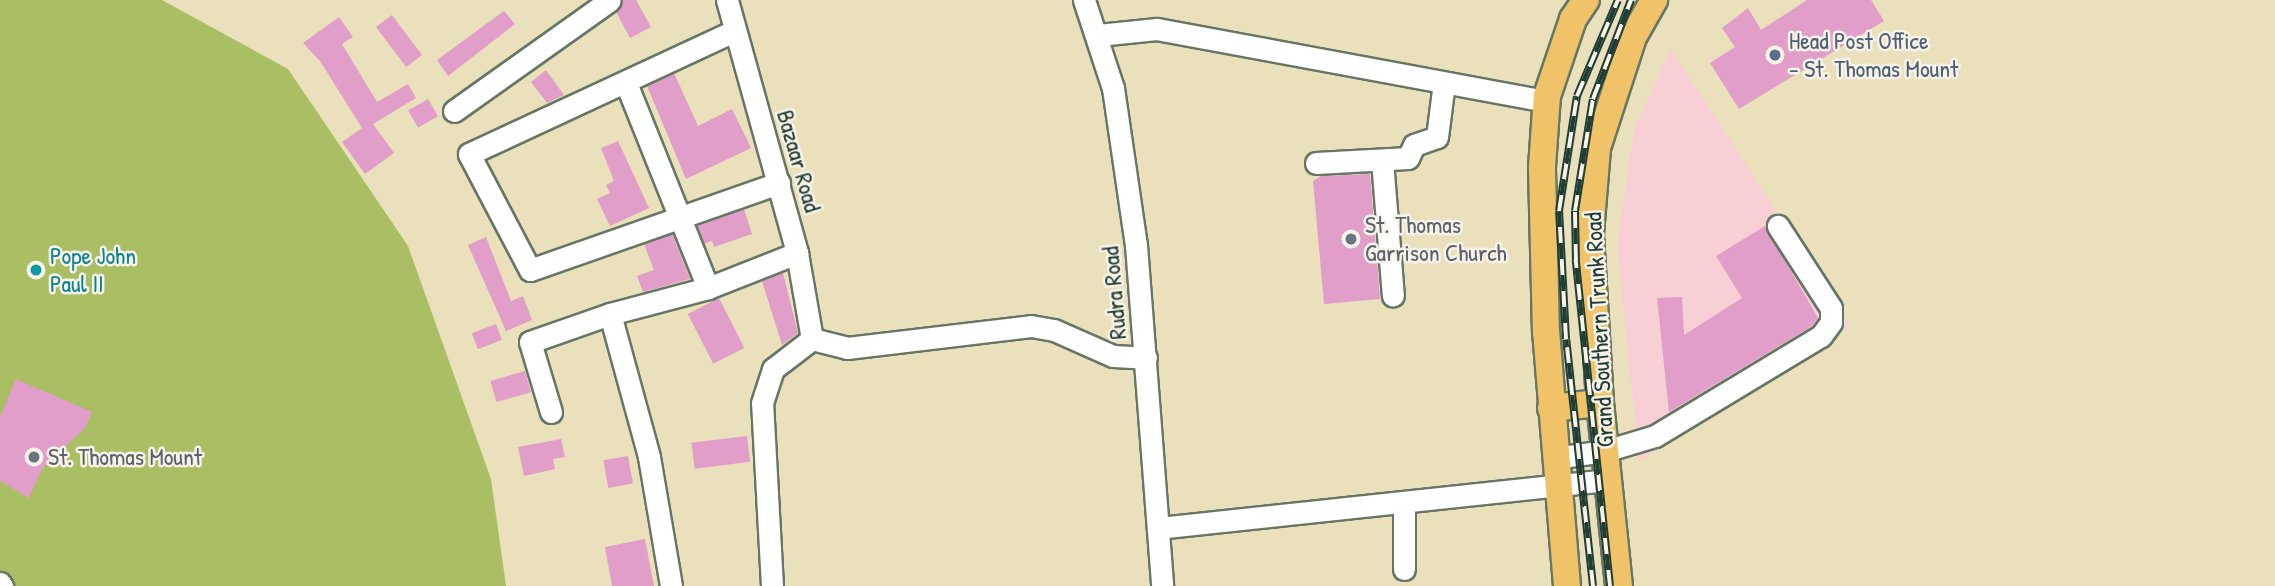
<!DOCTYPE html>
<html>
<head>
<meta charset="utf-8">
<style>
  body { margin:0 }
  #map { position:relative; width:2275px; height:586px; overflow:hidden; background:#eae0bc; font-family:"Patrick Hand",sans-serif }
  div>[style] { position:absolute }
  .built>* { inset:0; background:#f7cfd5 }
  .green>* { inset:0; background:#aabf63 }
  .building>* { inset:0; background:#e19ec8; transform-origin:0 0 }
  .roads { filter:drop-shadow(2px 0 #667664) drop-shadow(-2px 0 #667664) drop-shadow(0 2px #667664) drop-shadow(0 -2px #667664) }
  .minor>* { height:21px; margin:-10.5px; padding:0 10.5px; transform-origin:10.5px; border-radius:10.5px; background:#fff }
  .major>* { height:26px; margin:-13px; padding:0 13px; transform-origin:13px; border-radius:13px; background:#f0c369 }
  .rail>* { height:8px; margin-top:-4px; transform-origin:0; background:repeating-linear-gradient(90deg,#f7f3e8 0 16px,#1f3d34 0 32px); box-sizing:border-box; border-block:2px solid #1f3d34 }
  .dots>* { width:19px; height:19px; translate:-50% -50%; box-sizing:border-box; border:4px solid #f7f3e8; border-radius:50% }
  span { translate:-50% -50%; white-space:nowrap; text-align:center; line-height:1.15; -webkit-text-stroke:5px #f7f3e8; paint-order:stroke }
  .service-label { font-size:24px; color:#4e5e75 }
  .left { translate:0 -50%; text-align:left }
  .street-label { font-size:24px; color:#1f3d34 }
  .worship-label { font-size:24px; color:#5b616d }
  .culture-label { font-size:24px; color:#0d838f }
</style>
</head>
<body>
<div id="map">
  <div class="built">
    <i style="clip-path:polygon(1671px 49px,1850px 326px,1639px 461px,1617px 245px,1634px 130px)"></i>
  </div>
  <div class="green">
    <i style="clip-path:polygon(0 0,162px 0,288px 69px,408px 246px,491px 479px,506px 586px,0 586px)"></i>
  </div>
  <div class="building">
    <i style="clip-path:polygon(623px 0,636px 0,651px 27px,630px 38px,616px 12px)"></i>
    <i style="clip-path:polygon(1807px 0,1871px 0,1884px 21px,1739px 109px,1710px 63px,1735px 47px,1722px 28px,1748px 8px,1761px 30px)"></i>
    <i style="clip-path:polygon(504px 11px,515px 24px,448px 76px,437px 60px)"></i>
    <i style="left:392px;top:15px;width:50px;height:20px;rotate:53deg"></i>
    <i style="clip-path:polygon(339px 17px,353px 37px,342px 44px,377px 102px,408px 84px,416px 98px,373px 124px,394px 153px,365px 174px,342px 142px,362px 128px,320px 61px,303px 43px)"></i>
    <i style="clip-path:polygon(546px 70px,564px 95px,547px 103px,531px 82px)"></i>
    <i style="clip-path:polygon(674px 73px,698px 126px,732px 109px,751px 148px,686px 179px,647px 86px)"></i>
    <i style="left:428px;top:99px;width:20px;height:23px;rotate:60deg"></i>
    <i style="clip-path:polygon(618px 141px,649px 208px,610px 226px,597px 199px,610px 193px,606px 185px,614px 181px,601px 148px)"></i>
    <i style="clip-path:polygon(1370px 174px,1380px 299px,1324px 304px,1313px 181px,1321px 176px)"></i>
    <i style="clip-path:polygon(744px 209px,752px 234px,714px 247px,712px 241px,704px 244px,697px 226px)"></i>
    <i style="clip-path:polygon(1765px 226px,1818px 318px,1812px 326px,1669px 412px,1657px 298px,1682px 297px,1684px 335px,1742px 298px,1716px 256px)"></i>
    <i style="clip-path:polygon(672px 234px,690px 279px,643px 292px,637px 276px,654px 270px,644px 244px)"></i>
    <i style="clip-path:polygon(486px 237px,511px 301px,523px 296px,532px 320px,506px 331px,468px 245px)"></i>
    <i style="clip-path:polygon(783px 273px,798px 333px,782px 345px,762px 281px)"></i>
    <i style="left:719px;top:298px;width:56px;height:35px;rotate:63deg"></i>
    <i style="left:496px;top:324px;width:17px;height:26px;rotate:69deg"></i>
    <i style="left:525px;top:371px;width:22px;height:36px;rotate:74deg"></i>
    <i style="clip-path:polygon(16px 379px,92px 412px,85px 428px,42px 469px,29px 498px,0 481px,0 417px)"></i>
    <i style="left:747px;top:436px;width:26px;height:56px;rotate:83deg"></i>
    <i style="clip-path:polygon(561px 439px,565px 457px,553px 459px,555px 469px,524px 476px,518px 447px)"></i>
    <i style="left:628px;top:456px;width:28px;height:25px;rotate:80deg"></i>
    <i style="clip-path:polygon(645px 539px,654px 586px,612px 586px,605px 547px)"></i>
  </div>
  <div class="roads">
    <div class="minor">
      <i style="left:727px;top:0;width:263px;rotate:74.5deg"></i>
      <i style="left:797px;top:253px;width:87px;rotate:80.1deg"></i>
      <i style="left:1084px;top:0;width:93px;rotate:71.8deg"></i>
      <i style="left:1113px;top:88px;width:159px;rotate:81.7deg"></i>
      <i style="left:1136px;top:245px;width:342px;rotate:85.6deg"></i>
      <i style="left:734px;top:31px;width:292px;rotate:155.1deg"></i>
      <i style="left:469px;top:154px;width:131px;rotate:62.3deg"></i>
      <i style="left:530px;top:270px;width:264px;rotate:-19.3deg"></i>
      <i style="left:1098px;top:35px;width:59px;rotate:-5.8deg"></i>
      <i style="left:1157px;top:29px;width:397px;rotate:10.5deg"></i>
      <i style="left:626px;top:83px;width:221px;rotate:68.2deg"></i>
      <i style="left:708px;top:288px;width:101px;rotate:165.1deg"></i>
      <i style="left:610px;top:314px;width:148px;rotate:74.7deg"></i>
      <i style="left:649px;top:457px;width:131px;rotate:80.3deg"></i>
      <i style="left:454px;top:111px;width:191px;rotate:-35.4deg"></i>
      <i style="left:1382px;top:160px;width:136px;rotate:85.4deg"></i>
      <i style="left:1316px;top:163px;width:92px;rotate:-3.1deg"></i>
      <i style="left:1408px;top:158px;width:14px;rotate:-65deg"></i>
      <i style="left:1414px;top:145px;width:24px;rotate:-19deg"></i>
      <i style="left:1437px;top:137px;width:55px;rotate:-82.7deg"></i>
      <i style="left:708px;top:288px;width:96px;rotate:-21.5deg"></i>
      <i style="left:812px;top:339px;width:36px;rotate:14deg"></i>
      <i style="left:847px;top:348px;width:185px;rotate:-6.8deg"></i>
      <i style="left:1031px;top:326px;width:23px;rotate:10deg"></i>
      <i style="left:1054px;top:330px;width:64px;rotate:23.8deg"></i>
      <i style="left:1113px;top:356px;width:33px;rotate:3deg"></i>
      <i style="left:551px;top:412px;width:73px;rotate:-106.7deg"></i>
      <i style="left:530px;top:342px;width:85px;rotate:-19.3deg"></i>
      <i style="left:1554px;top:458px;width:51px;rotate:-7.8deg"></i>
      <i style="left:1605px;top:451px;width:52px;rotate:-16.7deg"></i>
      <i style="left:1655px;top:436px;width:194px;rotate:-31.1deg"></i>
      <i style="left:1821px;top:336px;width:17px;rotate:-54deg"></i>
      <i style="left:1831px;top:322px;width:14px;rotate:-90deg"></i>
      <i style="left:1831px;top:308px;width:98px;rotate:-122.9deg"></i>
      <i style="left:1158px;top:528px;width:452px;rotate:-6.1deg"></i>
      <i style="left:1404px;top:569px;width:67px;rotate:-90deg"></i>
      <i style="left:0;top:583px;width:4px;rotate:56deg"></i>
      <i style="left:772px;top:586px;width:183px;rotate:-93.1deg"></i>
      <i style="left:762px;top:403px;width:36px;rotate:-72deg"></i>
      <i style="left:773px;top:369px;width:49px;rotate:-37.6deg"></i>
    </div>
    <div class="major">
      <i style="left:1551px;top:408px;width:49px;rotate:-5.8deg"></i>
      <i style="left:1567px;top:586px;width:254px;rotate:-94.7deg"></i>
      <i style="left:1546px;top:333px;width:166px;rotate:-91.4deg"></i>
      <i style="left:1542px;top:167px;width:71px;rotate:-86deg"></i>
      <i style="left:1547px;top:96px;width:81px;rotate:-71.3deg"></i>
      <i style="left:1573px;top:19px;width:23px;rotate:-56deg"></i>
      <i style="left:1619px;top:586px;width:184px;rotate:-95.9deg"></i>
      <i style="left:1600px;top:403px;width:169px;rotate:-93.4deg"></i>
      <i style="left:1590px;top:234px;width:86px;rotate:-85.3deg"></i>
      <i style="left:1597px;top:148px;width:117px;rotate:-72deg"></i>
      <i style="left:1633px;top:37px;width:43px;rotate:-60.4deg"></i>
    </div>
  </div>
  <div class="rail">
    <i style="left:1593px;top:586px;width:248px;rotate:-96.2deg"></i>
    <i style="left:1566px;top:339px;width:128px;rotate:-93.1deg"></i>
    <i style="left:1559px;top:211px;width:116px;rotate:-81.1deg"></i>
    <i style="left:1577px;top:96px;width:104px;rotate:-66.9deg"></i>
    <i style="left:1610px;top:586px;width:328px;rotate:-96deg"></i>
    <i style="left:1576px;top:260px;width:49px;rotate:-91.2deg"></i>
    <i style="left:1575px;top:211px;width:113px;rotate:-80.9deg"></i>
    <i style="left:1593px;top:99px;width:106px;rotate:-69deg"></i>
  </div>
  <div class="dots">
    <i style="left:1775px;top:55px;background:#5c6f8a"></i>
    <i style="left:1351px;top:239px;background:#6b7280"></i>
    <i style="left:36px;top:270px;background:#0f9aa8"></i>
    <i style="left:34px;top:457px;background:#6b7280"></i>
  </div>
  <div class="service-label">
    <span class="left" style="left:1789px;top:55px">Head Post Office<br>- St. Thomas Mount</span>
  </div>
  <div class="street-label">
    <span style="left:799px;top:161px;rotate:74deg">Bazaar Road</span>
    <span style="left:1114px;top:293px;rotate:-95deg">Rudra Road</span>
    <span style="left:1599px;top:330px;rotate:-93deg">Grand Southern Trunk Road</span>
  </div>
  <div class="worship-label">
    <span class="left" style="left:1365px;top:239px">St. Thomas<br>Garrison Church</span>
    <span class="left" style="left:48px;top:457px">St. Thomas Mount</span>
  </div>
  <div class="culture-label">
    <span class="left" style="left:50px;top:270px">Pope John<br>Paul II</span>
  </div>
</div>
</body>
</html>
